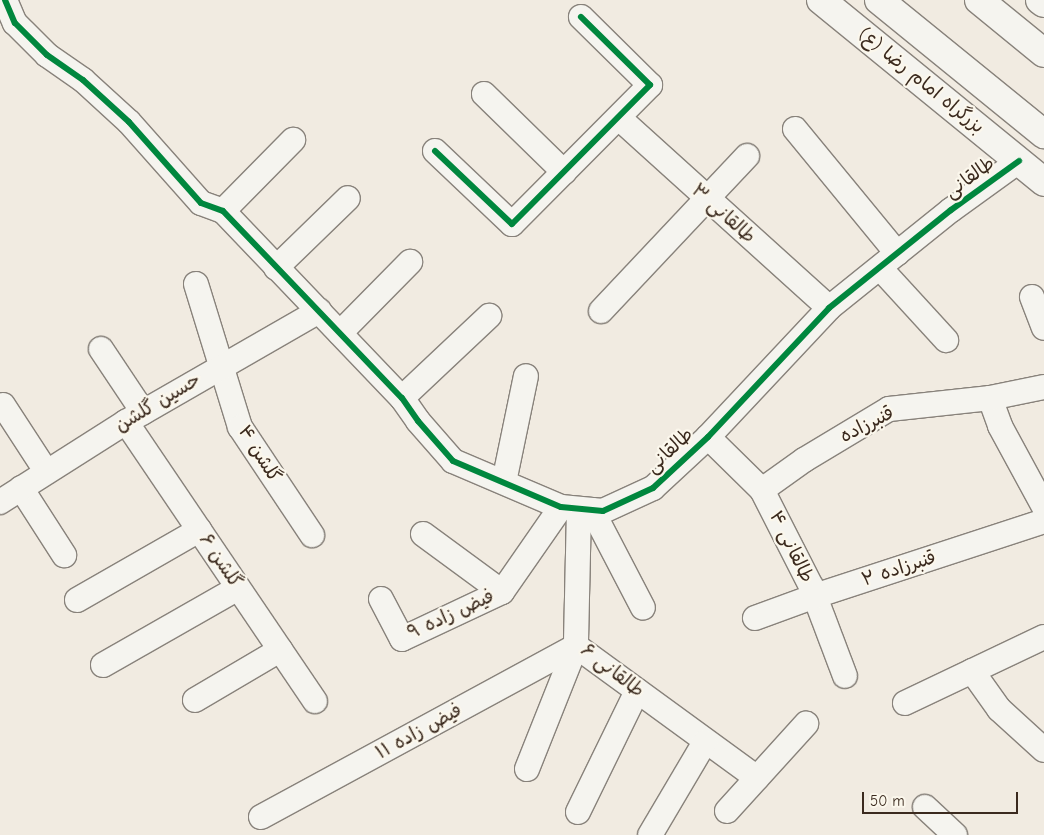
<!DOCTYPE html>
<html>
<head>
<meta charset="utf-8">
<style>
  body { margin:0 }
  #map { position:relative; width:1044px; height:835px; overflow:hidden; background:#f1ebe1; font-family:"Comic Neue","Playpen Sans Arabic",sans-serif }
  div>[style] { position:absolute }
  .roads { filter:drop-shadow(1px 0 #88827b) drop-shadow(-1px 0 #88827b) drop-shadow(0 1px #88827b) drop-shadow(0 -1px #88827b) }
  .minor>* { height:24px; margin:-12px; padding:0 12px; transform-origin:12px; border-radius:12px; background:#f5f4ef }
  .primary>* { height:28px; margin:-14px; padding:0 14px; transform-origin:14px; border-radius:14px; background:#f5f4ef }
  .trunk>* { height:28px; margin:-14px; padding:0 14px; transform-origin:14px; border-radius:14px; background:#f5f4ef }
  .cycleway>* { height:6px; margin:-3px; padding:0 3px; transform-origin:3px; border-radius:3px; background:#00873e }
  span { translate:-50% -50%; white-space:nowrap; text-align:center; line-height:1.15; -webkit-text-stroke:4.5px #fbf7ec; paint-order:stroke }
  .street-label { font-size:19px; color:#3b2a1e }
  .scale { position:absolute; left:862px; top:792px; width:156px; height:22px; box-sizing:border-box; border:2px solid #3b2a1e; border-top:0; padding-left:6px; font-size:15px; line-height:18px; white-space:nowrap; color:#3b2a1e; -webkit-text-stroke:4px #fbf7ec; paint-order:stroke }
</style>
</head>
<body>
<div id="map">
  <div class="roads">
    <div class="minor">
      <i style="left:5px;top:0;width:25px;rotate:67deg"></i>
      <i style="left:15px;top:23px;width:45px;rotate:45deg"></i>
      <i style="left:47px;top:55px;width:44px;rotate:34.8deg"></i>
      <i style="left:83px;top:80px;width:62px;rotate:42.4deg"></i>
      <i style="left:129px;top:122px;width:108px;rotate:48.4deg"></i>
      <i style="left:201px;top:203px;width:23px;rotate:20deg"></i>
      <i style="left:223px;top:211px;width:259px;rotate:46.3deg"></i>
      <i style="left:402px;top:398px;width:28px;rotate:55deg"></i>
      <i style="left:418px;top:421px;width:53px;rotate:48.8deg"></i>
      <i style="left:453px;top:461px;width:117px;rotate:23.1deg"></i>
      <i style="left:561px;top:507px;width:42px;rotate:5.4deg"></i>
      <i style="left:603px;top:511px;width:55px;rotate:-24.7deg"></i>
      <i style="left:653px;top:488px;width:75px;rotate:-42.8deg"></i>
      <i style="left:708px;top:437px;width:177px;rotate:-46.8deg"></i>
      <i style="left:829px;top:308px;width:156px;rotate:-38.8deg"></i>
      <i style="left:951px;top:210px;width:84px;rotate:-35.8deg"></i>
      <i style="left:484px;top:94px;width:112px;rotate:44.3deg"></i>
      <i style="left:619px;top:118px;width:283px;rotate:42.1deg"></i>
      <i style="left:795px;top:129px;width:161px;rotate:50.6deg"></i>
      <i style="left:435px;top:151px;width:106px;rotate:43.5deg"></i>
      <i style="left:512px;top:224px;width:196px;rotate:-45.2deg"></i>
      <i style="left:650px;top:85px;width:97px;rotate:-135.4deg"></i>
      <i style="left:223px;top:211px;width:100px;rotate:-45.4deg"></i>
      <i style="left:276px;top:268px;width:100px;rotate:-44.2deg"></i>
      <i style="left:880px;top:268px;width:98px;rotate:47.5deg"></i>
      <i style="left:196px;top:284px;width:150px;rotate:72.9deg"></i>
      <i style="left:240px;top:427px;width:130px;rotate:56.3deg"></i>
      <i style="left:1032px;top:297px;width:33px;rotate:69deg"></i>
      <i style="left:601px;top:311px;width:213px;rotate:-46.7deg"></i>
      <i style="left:340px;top:333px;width:100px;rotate:-45.4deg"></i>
      <i style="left:101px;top:349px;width:76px;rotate:56.3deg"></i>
      <i style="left:402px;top:398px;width:120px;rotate:-43.3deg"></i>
      <i style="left:990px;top:398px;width:30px;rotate:70deg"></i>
      <i style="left:1000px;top:426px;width:92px;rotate:61.5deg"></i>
      <i style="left:3px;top:405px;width:79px;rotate:56.9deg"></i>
      <i style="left:126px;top:422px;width:337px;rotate:55.9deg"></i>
      <i style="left:708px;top:437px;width:76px;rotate:44.5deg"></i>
      <i style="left:762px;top:490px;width:108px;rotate:63deg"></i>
      <i style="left:811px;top:586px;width:96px;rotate:69.3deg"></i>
      <i style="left:504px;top:482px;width:108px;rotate:-78.3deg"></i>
      <i style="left:21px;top:488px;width:80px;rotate:57.3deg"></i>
      <i style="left:762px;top:490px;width:52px;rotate:-35.5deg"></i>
      <i style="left:804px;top:460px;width:99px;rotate:-31deg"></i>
      <i style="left:889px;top:409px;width:102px;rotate:-6.2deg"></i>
      <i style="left:990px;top:398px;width:55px;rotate:-11.5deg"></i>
      <i style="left:0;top:502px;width:149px;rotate:-32.4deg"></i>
      <i style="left:126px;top:422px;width:223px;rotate:-29.9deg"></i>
      <i style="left:579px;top:509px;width:137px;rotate:91.3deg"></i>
      <i style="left:576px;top:646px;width:224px;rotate:36.1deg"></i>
      <i style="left:592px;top:510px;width:110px;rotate:62.5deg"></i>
      <i style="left:423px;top:534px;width:98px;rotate:36.3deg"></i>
      <i style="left:381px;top:599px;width:45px;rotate:62.3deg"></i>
      <i style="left:402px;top:639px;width:110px;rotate:-25.2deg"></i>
      <i style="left:502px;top:592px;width:103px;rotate:-55.2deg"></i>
      <i style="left:77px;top:600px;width:141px;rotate:-29.8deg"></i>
      <i style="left:755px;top:618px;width:64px;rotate:-20.1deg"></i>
      <i style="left:815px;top:596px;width:241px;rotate:-18.1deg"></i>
      <i style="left:103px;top:665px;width:155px;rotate:-29.7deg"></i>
      <i style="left:972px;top:671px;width:47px;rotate:54.6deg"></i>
      <i style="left:999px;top:709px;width:61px;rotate:42.3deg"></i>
      <i style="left:195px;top:700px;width:99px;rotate:-30.5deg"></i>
      <i style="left:905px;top:703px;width:154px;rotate:-25.4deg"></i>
      <i style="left:527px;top:769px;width:132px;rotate:-68.3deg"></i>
      <i style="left:925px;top:807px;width:41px;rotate:43deg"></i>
      <i style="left:727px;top:811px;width:118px;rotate:-47.8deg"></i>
      <i style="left:578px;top:812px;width:135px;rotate:-64deg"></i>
      <i style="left:261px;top:817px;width:358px;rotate:-28.5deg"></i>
      <i style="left:650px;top:835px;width:108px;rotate:-59.4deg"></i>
    </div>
    <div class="primary">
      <i style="left:821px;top:0;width:288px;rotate:39.2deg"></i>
      <i style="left:1040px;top:0;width:5px;rotate:37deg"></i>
    </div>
    <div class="trunk">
      <i style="left:879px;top:0;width:213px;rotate:39.1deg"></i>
      <i style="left:979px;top:0;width:84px;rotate:39.2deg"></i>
    </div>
  </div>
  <div class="cycleway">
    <i style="left:5px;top:0;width:25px;rotate:67deg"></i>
    <i style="left:15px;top:23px;width:45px;rotate:45deg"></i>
    <i style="left:47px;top:55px;width:44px;rotate:34.8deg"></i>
    <i style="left:83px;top:80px;width:62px;rotate:42.4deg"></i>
    <i style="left:129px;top:122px;width:108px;rotate:48.4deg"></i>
    <i style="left:201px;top:203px;width:23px;rotate:20deg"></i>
    <i style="left:223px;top:211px;width:259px;rotate:46.3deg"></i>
    <i style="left:402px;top:398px;width:28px;rotate:55deg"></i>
    <i style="left:418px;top:421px;width:53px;rotate:48.8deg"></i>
    <i style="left:453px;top:461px;width:117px;rotate:23.1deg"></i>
    <i style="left:561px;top:507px;width:42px;rotate:5.4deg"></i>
    <i style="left:603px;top:511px;width:55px;rotate:-24.7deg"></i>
    <i style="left:653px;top:488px;width:75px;rotate:-42.8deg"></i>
    <i style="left:708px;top:437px;width:177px;rotate:-46.8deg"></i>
    <i style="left:829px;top:308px;width:156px;rotate:-38.8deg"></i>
    <i style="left:951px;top:210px;width:84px;rotate:-35.8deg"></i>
    <i style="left:435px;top:151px;width:106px;rotate:43.5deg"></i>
    <i style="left:512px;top:224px;width:196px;rotate:-45.2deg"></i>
    <i style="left:650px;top:85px;width:97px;rotate:-135.4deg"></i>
  </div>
  <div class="street-label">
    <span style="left:921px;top:81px;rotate:39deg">بزرگراه امام رضا (ع)</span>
    <span style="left:970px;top:178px;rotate:-36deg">طالقانی</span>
    <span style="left:723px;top:214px;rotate:42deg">طالقانی ۳</span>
    <span style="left:158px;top:403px;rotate:-31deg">حسین گلشن</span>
    <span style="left:867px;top:425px;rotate:-27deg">قنبرزاده</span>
    <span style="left:670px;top:451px;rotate:-43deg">طالقانی</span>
    <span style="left:259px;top:454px;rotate:58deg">گلشن ۴</span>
    <span style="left:791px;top:547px;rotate:64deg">طالقانی ۴</span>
    <span style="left:220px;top:561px;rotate:56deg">گلشن ۶</span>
    <span style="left:899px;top:569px;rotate:-18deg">قنبرزاده ۲</span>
    <span style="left:451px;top:615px;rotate:-25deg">فیض زاده ۹</span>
    <span style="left:612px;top:671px;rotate:38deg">طالقانی ۶</span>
    <span style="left:419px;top:732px;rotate:-29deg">فیض زاده ۱۱</span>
  </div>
  <div class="scale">50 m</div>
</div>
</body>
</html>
